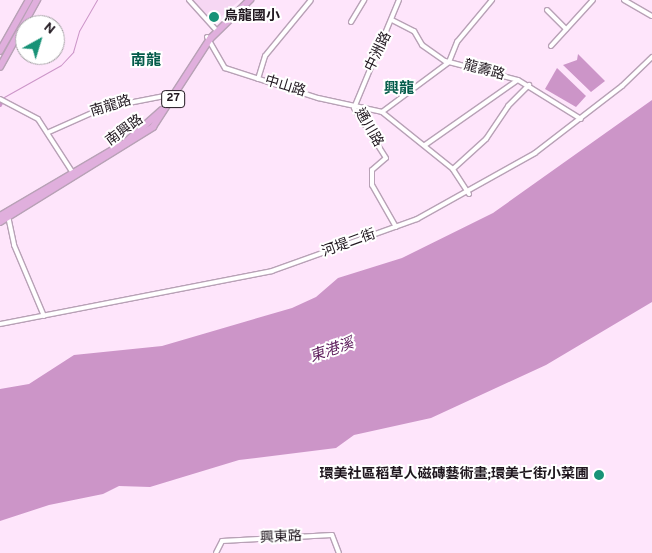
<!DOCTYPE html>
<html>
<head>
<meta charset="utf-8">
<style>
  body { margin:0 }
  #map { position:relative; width:652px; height:553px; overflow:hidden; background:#fee5fb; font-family:Overpass,"Noto Sans TC",sans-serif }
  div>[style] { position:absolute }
  .built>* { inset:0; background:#f6d7f3 }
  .water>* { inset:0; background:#cc95c8 }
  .stream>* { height:1px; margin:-0.5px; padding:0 0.5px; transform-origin:0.5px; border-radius:0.5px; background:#cc95c8 }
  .canal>* { height:4px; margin:-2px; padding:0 2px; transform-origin:2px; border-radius:2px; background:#cc95c8 }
  .roads { filter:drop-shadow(1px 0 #b8a1b6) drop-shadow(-1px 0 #b8a1b6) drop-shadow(0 1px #b8a1b6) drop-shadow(0 -1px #b8a1b6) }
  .minor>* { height:4px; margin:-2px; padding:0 2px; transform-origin:2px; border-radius:2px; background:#fff }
  .primary>* { height:5.5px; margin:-2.75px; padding:0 2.75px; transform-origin:2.75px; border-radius:2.75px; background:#e0afdd }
  .dots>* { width:14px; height:14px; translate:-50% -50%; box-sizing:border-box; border:2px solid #fff; border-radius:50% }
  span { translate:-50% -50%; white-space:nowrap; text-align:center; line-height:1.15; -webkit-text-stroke:4px #fff; paint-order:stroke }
  .shield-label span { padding:1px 4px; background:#fff; border:1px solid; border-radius:4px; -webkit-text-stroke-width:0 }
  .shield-label { font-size:12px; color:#1f161e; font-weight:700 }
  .poi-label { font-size:14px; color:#1f161e; font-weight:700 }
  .left { translate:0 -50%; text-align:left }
  .right { translate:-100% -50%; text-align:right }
  .street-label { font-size:14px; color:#1f161e }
  .neighbourhood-label { font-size:15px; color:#045c4a; font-weight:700 }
  .water-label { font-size:15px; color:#61215f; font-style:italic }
  .north { position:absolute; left:15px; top:15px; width:50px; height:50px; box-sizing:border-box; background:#fff; border:1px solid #a5a2a5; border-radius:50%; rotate:39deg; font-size:14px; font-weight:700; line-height:20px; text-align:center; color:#1f161e }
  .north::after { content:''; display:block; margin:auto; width:18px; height:22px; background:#189277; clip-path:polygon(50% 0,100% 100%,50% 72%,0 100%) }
</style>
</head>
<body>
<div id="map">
  <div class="built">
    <i style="clip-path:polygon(193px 0,240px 0,213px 24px)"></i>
  </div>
  <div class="water">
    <i style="clip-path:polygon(578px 54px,605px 81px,591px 92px,563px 65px,577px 60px)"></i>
    <i style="clip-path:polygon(557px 68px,586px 96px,576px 107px,545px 89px)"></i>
    <i style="clip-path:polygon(652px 100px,652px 302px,546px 365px,431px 418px,354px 435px,336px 448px,239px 460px,150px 487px,119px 486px,103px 494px,49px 505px,0 521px,0 389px,29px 384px,74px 355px,162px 346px,292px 308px,316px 297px,338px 278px,402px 258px,493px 213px)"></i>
  </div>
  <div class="stream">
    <i style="left:4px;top:97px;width:65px;rotate:-29.3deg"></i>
    <i style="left:61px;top:65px;width:18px;rotate:-47deg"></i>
    <i style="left:73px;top:52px;width:22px;rotate:-74deg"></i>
    <i style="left:79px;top:31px;width:36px;rotate:-60deg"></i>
  </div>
  <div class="canal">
    <i style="left:0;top:105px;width:2px;rotate:-63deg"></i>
  </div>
  <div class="roads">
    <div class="minor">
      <i style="left:189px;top:0;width:42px;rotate:47.9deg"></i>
      <i style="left:624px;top:0;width:32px;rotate:30deg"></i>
      <i style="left:547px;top:10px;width:27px;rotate:45deg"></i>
      <i style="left:392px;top:20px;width:25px;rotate:27deg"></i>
      <i style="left:414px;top:31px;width:16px;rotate:60deg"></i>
      <i style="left:422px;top:45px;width:28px;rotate:35deg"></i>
      <i style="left:445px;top:61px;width:75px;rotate:14.6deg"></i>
      <i style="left:518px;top:80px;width:74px;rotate:31.8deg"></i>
      <i style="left:351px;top:22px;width:26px;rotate:-59deg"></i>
      <i style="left:207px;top:37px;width:36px;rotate:60deg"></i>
      <i style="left:225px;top:68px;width:98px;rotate:17.9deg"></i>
      <i style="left:318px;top:98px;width:66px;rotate:12.3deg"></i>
      <i style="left:382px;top:112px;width:91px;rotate:38.8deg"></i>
      <i style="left:551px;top:46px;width:62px;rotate:-47.6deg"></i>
      <i style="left:258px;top:79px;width:24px;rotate:-73deg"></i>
      <i style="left:265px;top:56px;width:72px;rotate:-50.6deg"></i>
      <i style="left:0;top:99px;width:43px;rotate:27.8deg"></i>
      <i style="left:38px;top:119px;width:64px;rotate:57.1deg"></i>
      <i style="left:382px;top:112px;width:84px;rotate:-36.7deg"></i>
      <i style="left:449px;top:62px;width:22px;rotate:-68deg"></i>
      <i style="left:457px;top:42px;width:55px;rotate:-50.2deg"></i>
      <i style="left:49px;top:132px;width:59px;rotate:-24deg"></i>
      <i style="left:103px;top:108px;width:73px;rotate:-11deg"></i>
      <i style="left:425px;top:145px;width:113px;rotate:-35deg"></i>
      <i style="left:469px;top:194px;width:30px;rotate:-123deg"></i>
      <i style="left:453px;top:169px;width:45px;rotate:-42.3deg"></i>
      <i style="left:486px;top:139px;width:40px;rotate:-56deg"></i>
      <i style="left:508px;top:106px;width:30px;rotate:-45deg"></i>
      <i style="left:8px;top:216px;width:30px;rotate:78deg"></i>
      <i style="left:14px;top:245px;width:77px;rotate:67.1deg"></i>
      <i style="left:396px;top:227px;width:48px;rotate:-119.7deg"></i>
      <i style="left:372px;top:185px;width:15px;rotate:-90deg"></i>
      <i style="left:372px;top:170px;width:18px;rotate:-41deg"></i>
      <i style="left:386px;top:158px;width:59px;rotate:-122.6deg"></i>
      <i style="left:354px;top:108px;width:117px;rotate:-67.4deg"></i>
      <i style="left:0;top:324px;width:277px;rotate:-11deg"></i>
      <i style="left:272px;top:271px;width:154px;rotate:-19.7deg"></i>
      <i style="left:417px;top:219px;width:135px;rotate:-29.2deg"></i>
      <i style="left:535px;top:153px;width:110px;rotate:-37.6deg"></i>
      <i style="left:622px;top:86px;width:42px;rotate:-44deg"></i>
      <i style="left:216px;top:553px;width:13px;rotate:-63deg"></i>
      <i style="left:222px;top:541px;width:110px;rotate:-3.1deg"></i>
      <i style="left:332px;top:535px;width:19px;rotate:69deg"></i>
    </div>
    <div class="primary">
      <i style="left:0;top:51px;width:59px;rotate:-60.4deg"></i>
      <i style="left:0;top:67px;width:77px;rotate:-61.1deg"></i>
      <i style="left:0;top:216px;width:146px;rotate:-30.4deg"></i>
      <i style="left:126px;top:142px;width:48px;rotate:-41.6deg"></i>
      <i style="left:0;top:222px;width:180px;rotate:-31.8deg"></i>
      <i style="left:153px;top:127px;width:105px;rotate:-57.1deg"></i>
      <i style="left:210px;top:39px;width:56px;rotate:-44.3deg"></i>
    </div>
  </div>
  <div class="dots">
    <i style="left:214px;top:17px;background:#189277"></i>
    <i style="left:599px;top:475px;background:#189277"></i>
  </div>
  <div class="shield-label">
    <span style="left:173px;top:99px">27</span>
  </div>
  <div class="poi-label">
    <span class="left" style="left:224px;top:17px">烏龍國小</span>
    <span class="right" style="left:589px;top:475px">環美社區稻草人磁磚藝術畫;環美七街小菜圃</span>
  </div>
  <div class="street-label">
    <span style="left:379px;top:52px;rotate:-64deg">中洲路</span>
    <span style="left:484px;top:71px;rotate:15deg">龍壽路</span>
    <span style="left:285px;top:87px;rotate:17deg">中山路</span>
    <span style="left:111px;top:107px;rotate:-17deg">南龍路</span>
    <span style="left:368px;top:128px;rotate:60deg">通川路</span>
    <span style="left:125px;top:131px;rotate:-36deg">南興路</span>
    <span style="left:349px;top:244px;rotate:-20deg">河堤二街</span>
    <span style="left:281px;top:538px;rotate:-3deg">興東路</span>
  </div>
  <div class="neighbourhood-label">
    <span style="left:146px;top:62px">南龍</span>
    <span style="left:399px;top:90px">興龍</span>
  </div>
  <div class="water-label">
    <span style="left:332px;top:351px;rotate:-19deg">東港溪</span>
  </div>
  <div class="north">N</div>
</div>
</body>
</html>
